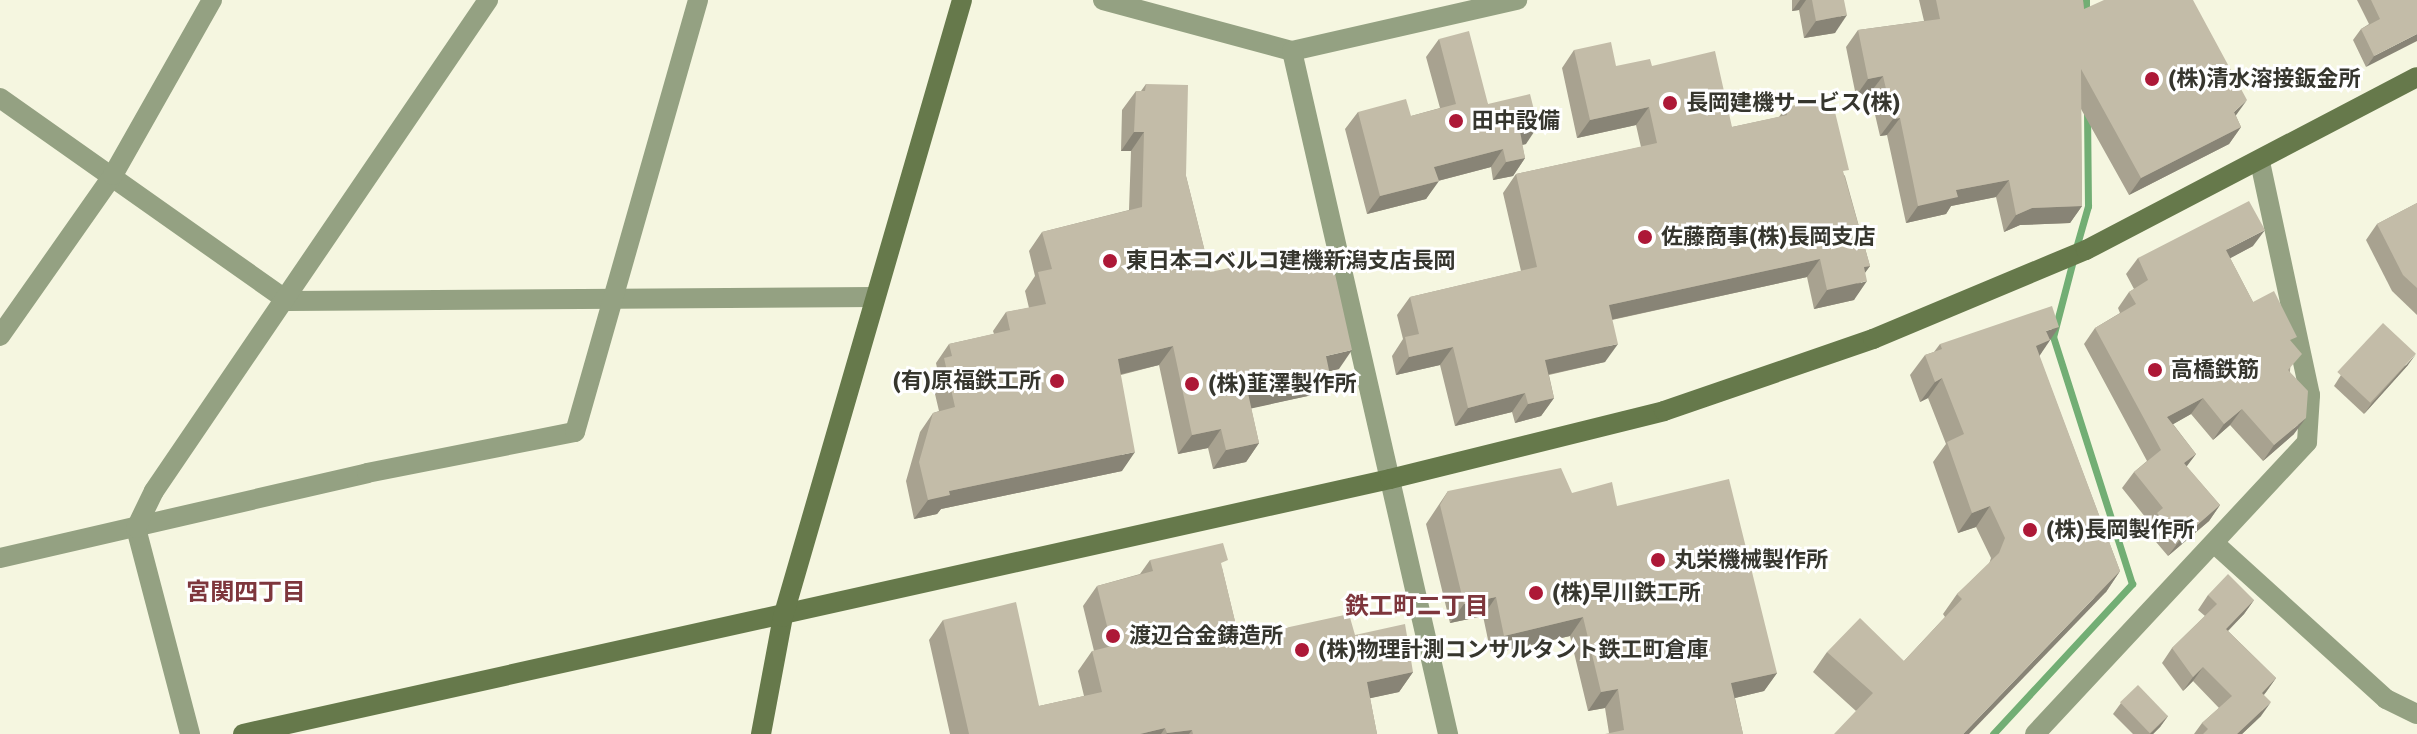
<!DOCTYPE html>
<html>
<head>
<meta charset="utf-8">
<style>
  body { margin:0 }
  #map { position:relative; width:2417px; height:734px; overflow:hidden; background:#f5f6e0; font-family:Signika,"Noto Sans JP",sans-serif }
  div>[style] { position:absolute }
  .stream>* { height:7px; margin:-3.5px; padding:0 3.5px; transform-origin:3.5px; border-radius:3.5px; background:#72ae74 }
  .street>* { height:20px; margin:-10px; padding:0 10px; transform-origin:10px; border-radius:10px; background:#94a182 }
  .secondary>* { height:20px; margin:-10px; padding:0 10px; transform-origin:10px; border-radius:10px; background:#66794b }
  .wall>* { inset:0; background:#a8a290 }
  .shaded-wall>* { inset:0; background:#888476 }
  .building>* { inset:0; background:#c3bca8; transform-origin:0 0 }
  .dots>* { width:22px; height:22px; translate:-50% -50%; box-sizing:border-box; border:4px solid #fff; border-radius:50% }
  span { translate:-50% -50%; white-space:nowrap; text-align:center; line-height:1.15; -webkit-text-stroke:6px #fff; paint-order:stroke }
  .poi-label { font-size:22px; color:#36362e; font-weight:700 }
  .left { translate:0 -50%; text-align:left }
  .right { translate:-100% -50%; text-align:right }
  .neighbourhood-label { font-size:24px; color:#7e363c; font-weight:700 }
</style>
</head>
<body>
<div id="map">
  <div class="stream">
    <i style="left:2086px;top:0;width:18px;rotate:90deg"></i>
    <i style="left:2076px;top:248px;width:44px;rotate:-74.1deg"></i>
    <i style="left:2088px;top:206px;width:96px;rotate:-90.6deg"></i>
    <i style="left:1993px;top:734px;width:205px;rotate:-47.2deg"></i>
    <i style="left:2132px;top:584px;width:259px;rotate:-107.7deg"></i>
    <i style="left:2053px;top:337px;width:80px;rotate:-75.4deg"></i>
  </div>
  <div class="street">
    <i style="left:1103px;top:0;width:196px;rotate:15.1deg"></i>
    <i style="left:1292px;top:51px;width:231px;rotate:-12.8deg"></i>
    <i style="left:1292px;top:51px;width:701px;rotate:77.13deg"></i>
    <i style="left:0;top:98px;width:352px;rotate:35.2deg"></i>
    <i style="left:288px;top:301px;width:587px;rotate:-0.39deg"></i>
    <i style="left:0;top:336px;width:197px;rotate:-54.9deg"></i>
    <i style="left:113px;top:175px;width:201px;rotate:-60.5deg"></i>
    <i style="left:2214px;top:543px;width:232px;rotate:42.2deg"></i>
    <i style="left:2386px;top:699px;width:34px;rotate:26deg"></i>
    <i style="left:0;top:558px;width:377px;rotate:-13deg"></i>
    <i style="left:367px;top:473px;width:212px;rotate:-11.2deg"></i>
    <i style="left:575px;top:432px;width:449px;rotate:-74.1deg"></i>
    <i style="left:190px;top:734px;width:213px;rotate:-104.7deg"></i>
    <i style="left:136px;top:528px;width:41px;rotate:-64.1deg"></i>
    <i style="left:154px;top:491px;width:594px;rotate:-55.77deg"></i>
    <i style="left:2035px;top:734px;width:399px;rotate:-47deg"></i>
    <i style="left:2307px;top:442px;width:47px;rotate:-86.3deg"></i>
    <i style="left:2310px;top:395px;width:239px;rotate:-102.1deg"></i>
  </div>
  <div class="secondary">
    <i style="left:243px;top:734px;width:1175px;rotate:-12.53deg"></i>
    <i style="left:1390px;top:479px;width:282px;rotate:-13.9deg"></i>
    <i style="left:1664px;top:411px;width:221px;rotate:-19deg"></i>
    <i style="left:1873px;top:339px;width:231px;rotate:-22.7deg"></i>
    <i style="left:2086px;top:250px;width:373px;rotate:-27.6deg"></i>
    <i style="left:761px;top:734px;width:119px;rotate:-79.4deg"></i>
    <i style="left:783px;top:617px;width:642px;rotate:-73.82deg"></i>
  </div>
  <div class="wall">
    <i style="clip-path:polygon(1792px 0,1844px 0,1835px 33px,1804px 38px,1799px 10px,1792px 11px)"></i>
    <i style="clip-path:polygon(1919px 0,2083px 0,2084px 9px,2236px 116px,2241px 127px,2229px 144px,2129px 195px,2081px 109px,2082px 206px,2070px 223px,2020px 225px,2004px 232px,1996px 197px,1951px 206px,1946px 214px,1906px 223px,1887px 135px,1880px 136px,1870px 93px,1856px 96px,1846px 47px,1858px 30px,1924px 21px)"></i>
    <i style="clip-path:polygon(2357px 0,2417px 0,2366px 67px,2353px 40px,2361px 29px,2369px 24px)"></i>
    <i style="clip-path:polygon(1439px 39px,1488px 104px,1526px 144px,1522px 145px,1525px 158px,1513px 176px,1493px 180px,1491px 167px,1438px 181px,1426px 199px,1367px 214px,1345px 129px,1358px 112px,1411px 116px,1440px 108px,1426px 57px)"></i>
    <i style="clip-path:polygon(1574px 50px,1616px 66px,1652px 66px,1732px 127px,1779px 117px,1786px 107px,1845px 176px,1870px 266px,1865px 272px,1854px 300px,1814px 309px,1807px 277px,1612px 320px,1605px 362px,1549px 375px,1554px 398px,1541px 416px,1515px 423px,1512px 412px,1455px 426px,1440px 365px,1396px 375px,1392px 356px,1403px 339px,1397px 315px,1410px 297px,1521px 271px,1503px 193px,1516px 174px,1641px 147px,1636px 125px,1577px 138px,1562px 68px)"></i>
    <i style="clip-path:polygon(1146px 84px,1186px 176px,1210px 272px,1339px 369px,1329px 371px,1330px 375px,1317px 394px,1251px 408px,1259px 443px,1246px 462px,1213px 469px,1208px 448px,1178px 454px,1159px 365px,1121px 375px,1122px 471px,941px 509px,937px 514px,914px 519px,906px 481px,920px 432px,933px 413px,939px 411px,931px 377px,937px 368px,936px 363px,949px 344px,994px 334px,993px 331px,1006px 312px,1029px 308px,1025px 291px,1035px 276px,1029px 251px,1042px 232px,1129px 210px,1131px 151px,1121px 151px,1122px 110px,1136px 91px,1141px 91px)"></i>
    <i style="clip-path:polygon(2417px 203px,2417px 315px,2392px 291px,2366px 240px,2377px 224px)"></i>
    <i style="clip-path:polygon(2253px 246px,2230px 258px,2253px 302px,2292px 343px,2290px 371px,2294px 434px,2263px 461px,2230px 425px,2213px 440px,2191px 414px,2173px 424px,2196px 454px,2186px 466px,2220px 505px,2209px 521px,2168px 556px,2145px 529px,2150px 523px,2122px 488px,2134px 472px,2147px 461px,2084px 344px,2095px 328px,2120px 313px,2118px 308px,2129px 292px,2134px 289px,2126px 274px,2138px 258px)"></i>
    <i style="clip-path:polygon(2050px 339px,2039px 356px,2120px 571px,2106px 592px,1856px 711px,1813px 672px,1827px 652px,1904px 661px,1945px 617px,1943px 614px,1957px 594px,1989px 564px,1991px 558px,1976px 527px,1958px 533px,1933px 462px,1946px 444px,1928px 398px,1920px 402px,1910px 375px,1925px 355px,1934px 352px,1940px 344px)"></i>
    <i style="clip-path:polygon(2408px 365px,2364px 414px,2334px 386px,2341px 375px)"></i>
    <i style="clip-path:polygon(1448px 491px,1572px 493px,1617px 506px,1777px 673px,1764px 691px,1735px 698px,1743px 734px,1609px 733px,1605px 708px,1588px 711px,1570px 636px,1491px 654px,1483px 616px,1450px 623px,1426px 524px)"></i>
    <i style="clip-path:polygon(1150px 560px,1222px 568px,1239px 638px,1355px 635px,1413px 672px,1399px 692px,1370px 698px,1377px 734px,950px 734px,929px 640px,943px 620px,1039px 706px,1084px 696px,1078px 671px,1092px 651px,1094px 651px,1083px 606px,1097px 586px,1140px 574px)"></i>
    <i style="clip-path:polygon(2208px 595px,2254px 600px,2244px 614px,2228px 631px,2276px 678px,2264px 695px,2261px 716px,2242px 734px,2194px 734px,2202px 723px,2219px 708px,2193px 681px,2183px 691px,2162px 663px,2172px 648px,2205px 616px,2198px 610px)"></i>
    <i style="clip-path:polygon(2121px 703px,2168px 716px,2160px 727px,2153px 734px,2133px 734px,2113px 714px)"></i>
  </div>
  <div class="shaded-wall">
    <i style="clip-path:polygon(1800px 0,1806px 0,1799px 10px,1792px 11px)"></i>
    <i style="clip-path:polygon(1847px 15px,1835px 33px,1804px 38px,1816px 21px)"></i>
    <i style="clip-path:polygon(2417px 34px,2417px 41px,2366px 67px,2374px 56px)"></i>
    <i style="clip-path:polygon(1883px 76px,1870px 93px,1856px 96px,1868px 79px)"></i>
    <i style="clip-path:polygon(2247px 100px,2234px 118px,2234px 112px)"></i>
    <i style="clip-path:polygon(1649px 107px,1636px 125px,1577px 138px,1590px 120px)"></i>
    <i style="clip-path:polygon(1900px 118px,1887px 135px,1880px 136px,1893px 119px)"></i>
    <i style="clip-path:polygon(1538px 126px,1526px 144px,1507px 148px,1520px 131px)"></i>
    <i style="clip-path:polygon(2241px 127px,2229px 144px,2129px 195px,2141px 178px)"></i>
    <i style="clip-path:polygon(1134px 132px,1144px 132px,1131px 151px,1121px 151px)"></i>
    <i style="clip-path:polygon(1503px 149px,1491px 167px,1422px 185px,1434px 167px)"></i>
    <i style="clip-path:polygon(1525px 158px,1513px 176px,1493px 180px,1506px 162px)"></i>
    <i style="clip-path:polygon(2009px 180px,1996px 197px,1951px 206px,1946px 214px,1906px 223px,1918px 206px,1956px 190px)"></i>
    <i style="clip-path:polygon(1439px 181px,1426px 199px,1367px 214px,1380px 196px)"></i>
    <i style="clip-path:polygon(2082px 206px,2070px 223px,2020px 225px,2004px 232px,2016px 215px,2032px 208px)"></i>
    <i style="clip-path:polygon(2265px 230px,2253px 246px,2214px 267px,2226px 250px)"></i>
    <i style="clip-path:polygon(1820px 259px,1807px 277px,1596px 323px,1609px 305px)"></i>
    <i style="clip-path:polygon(1870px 266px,1857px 284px,1867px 281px,1854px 300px,1814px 309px,1827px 290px,1864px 267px)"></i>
    <i style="clip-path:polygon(2059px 327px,2036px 361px,2022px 366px,2046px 331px)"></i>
    <i style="clip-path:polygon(1618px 344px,1605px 362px,1532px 378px,1545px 360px)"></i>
    <i style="clip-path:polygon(1173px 346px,1159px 365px,1105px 378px,1118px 359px)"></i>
    <i style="clip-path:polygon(1453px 347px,1440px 365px,1396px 375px,1409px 357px)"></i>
    <i style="clip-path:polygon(1352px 350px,1339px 369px,1313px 375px,1326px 356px)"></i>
    <i style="clip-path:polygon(2416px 354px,2408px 365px,2364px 414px,2372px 403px)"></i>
    <i style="clip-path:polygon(1330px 375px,1317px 394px,1235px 412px,1248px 393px)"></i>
    <i style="clip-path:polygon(1942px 378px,1928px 398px,1920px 402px,1935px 382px)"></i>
    <i style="clip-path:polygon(1525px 393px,1512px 412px,1455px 426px,1468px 408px)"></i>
    <i style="clip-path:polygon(1554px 398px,1541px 416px,1515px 423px,1528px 404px)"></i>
    <i style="clip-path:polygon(2203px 398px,2191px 414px,2156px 434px,2167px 417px)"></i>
    <i style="clip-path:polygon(2242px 409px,2230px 425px,2213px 440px,2224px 424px)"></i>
    <i style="clip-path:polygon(2306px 418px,2294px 434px,2263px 461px,2274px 445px)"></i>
    <i style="clip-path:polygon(1221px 429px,1208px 448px,1178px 454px,1192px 435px)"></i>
    <i style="clip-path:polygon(1259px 443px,1246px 462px,1213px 469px,1226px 450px)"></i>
    <i style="clip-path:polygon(1135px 452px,1122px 471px,941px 509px,937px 514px,914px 519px,928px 500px,949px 491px)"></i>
    <i style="clip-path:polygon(2196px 454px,2184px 470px,2184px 463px)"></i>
    <i style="clip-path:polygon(2220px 505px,2209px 521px,2168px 556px,2180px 540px)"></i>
    <i style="clip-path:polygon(1990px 506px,1976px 527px,1958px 533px,1972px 513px)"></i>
    <i style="clip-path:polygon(2120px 571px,2106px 592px,1969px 734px,1963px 734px)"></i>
    <i style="clip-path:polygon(1496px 597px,1483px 616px,1450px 623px,1464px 604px)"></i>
    <i style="clip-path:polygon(2254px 600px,2244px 614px,2216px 643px,2226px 629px)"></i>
    <i style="clip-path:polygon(1583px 617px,1570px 636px,1491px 654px,1504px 636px)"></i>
    <i style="clip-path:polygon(2203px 667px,2193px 681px,2183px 691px,2193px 677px)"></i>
    <i style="clip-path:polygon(1413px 672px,1399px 692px,1353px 702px,1367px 682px)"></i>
    <i style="clip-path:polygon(1777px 673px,1764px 691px,1718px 702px,1731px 683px)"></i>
    <i style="clip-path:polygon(2276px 678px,2266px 692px,2252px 707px,2262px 693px)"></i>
    <i style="clip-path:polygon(1618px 689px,1605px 708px,1588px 711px,1601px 692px)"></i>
    <i style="clip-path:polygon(2271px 702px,2261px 716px,2242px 734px,2237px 734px)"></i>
    <i style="clip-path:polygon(2168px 716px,2160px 727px,2153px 734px,2150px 734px)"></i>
    <i style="clip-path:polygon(1165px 728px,1161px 734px,1140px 734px)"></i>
    <i style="clip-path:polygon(1192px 730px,1189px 734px,1166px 734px,1167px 733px)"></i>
  </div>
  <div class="building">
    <i style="clip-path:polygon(1812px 0,1844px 0,1847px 15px,1816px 21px)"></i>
    <i style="clip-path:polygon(1936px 0,2083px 0,2084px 9px,2104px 0,2193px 0,2247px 100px,2234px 112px,2241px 127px,2141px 178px,2081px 69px,2082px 206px,2032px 208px,2016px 215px,2009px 180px,1956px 190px,1958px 197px,1918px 206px,1900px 118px,1893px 119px,1883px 76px,1868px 79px,1858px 30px,1940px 19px)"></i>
    <i style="clip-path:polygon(2371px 0,2417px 0,2417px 34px,2374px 56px,2361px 29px,2380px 19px)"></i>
    <i style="clip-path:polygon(1469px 31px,1488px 104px,1530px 94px,1538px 126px,1520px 131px,1525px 158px,1506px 162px,1503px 149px,1434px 167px,1439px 181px,1380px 196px,1358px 112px,1406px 99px,1411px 116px,1456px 104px,1439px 39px)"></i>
    <i style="clip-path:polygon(1611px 42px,1616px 66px,1650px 59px,1652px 66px,1715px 51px,1732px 127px,1787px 115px,1786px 107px,1825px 99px,1828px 113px,1835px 112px,1849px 170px,1843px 171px,1870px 266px,1864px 267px,1867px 281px,1827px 290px,1820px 259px,1609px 305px,1618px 344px,1545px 360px,1554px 398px,1528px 404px,1525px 393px,1468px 408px,1453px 347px,1409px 357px,1405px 337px,1419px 334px,1410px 297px,1537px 267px,1516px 174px,1657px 143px,1649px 107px,1590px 120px,1574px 50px)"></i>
    <i style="clip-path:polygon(1146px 84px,1188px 85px,1186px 176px,1210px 272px,1329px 247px,1352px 350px,1326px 356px,1330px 375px,1248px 393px,1259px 443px,1226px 450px,1221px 429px,1192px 435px,1173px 346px,1118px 359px,1135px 452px,949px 491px,950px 495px,928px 500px,919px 462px,933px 413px,955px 407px,944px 358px,952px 356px,949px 344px,1010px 330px,1006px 312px,1046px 304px,1038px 272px,1052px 269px,1042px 232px,1142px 207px,1144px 132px,1134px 132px,1136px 91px,1145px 91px)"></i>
    <i style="clip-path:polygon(2249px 201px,2265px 230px,2226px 250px,2253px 302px,2274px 291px,2297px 337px,2290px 340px,2302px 354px,2288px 370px,2308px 391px,2306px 418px,2274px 445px,2242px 409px,2224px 424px,2203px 398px,2167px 417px,2196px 454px,2184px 463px,2220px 505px,2180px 540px,2157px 513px,2163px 508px,2134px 472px,2161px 450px,2095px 328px,2136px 304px,2129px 292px,2148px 280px,2138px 258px)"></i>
    <i style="clip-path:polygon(2417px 203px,2417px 288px,2403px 275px,2377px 224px)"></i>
    <i style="clip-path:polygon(2052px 306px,2059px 327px,2046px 331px,2050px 340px,2036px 346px,2120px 571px,1963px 734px,1834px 734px,1873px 693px,1827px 652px,1860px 618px,1904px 661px,1962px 599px,1957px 594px,1999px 553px,2005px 538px,1990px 506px,1972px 513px,1947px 442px,1964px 434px,1942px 378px,1935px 382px,1925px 355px,1942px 349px,1940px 344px)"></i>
    <i style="left:2383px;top:323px;width:45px;height:67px;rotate:43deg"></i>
    <i style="clip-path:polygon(1561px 468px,1572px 493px,1612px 482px,1617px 506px,1729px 479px,1777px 673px,1731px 683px,1743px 734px,1605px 734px,1624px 730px,1618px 689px,1601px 692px,1583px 617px,1504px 636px,1496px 597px,1464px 604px,1440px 505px,1448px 491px)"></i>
    <i style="clip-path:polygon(1223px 543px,1228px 560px,1221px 563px,1239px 638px,1349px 614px,1355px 635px,1405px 624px,1413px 672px,1367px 682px,1377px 734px,1193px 734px,1192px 730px,1167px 733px,1165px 728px,1140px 734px,969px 734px,943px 620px,1016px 602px,1039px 706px,1102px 692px,1092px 651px,1112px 646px,1097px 586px,1153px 571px,1150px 560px)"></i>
    <i style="clip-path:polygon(2228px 574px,2254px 600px,2226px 629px,2276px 678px,2262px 693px,2271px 702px,2237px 734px,2203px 734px,2208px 729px,2202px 723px,2232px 696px,2203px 667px,2193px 677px,2172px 648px,2217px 604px,2208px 595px)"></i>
    <i style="left:2138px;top:685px;width:43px;height:25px;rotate:46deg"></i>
  </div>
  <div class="dots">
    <i style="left:2152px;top:79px;background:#ad1837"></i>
    <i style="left:1670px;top:103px;background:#ad1837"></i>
    <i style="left:1456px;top:121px;background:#ad1837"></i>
    <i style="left:1645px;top:237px;background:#ad1837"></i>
    <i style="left:1110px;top:261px;background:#ad1837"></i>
    <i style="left:2155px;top:370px;background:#ad1837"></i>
    <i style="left:1057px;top:381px;background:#ad1837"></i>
    <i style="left:1192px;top:384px;background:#ad1837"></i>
    <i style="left:2030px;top:530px;background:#ad1837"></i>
    <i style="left:1658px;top:560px;background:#ad1837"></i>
    <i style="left:1536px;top:593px;background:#ad1837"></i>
    <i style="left:1113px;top:636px;background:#ad1837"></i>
    <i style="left:1302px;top:650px;background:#ad1837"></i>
  </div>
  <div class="poi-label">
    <span class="left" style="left:2168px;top:79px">(株)清水溶接鈑金所</span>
    <span class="left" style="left:1686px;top:103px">長岡建機サービス(株)</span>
    <span class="left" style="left:1472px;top:121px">田中設備</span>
    <span class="left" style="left:1661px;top:237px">佐藤商事(株)長岡支店</span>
    <span class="left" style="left:1126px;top:261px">東日本コベルコ建機新潟支店長岡</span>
    <span class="left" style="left:2171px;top:370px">高橋鉄筋</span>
    <span class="right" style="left:1041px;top:381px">(有)原福鉄工所</span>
    <span class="left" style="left:1208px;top:384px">(株)韮澤製作所</span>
    <span class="left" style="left:2046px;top:530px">(株)長岡製作所</span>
    <span class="left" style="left:1674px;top:560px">丸栄機械製作所</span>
    <span class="left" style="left:1552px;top:593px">(株)早川鉄工所</span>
    <span class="left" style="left:1129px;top:636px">渡辺合金鋳造所</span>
    <span class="left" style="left:1318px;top:650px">(株)物理計測コンサルタント鉄工町倉庫</span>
  </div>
  <div class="neighbourhood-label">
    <span style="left:246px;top:593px">宮関四丁目</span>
    <span style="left:1417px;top:607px">鉄工町二丁目</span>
  </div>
</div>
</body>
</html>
